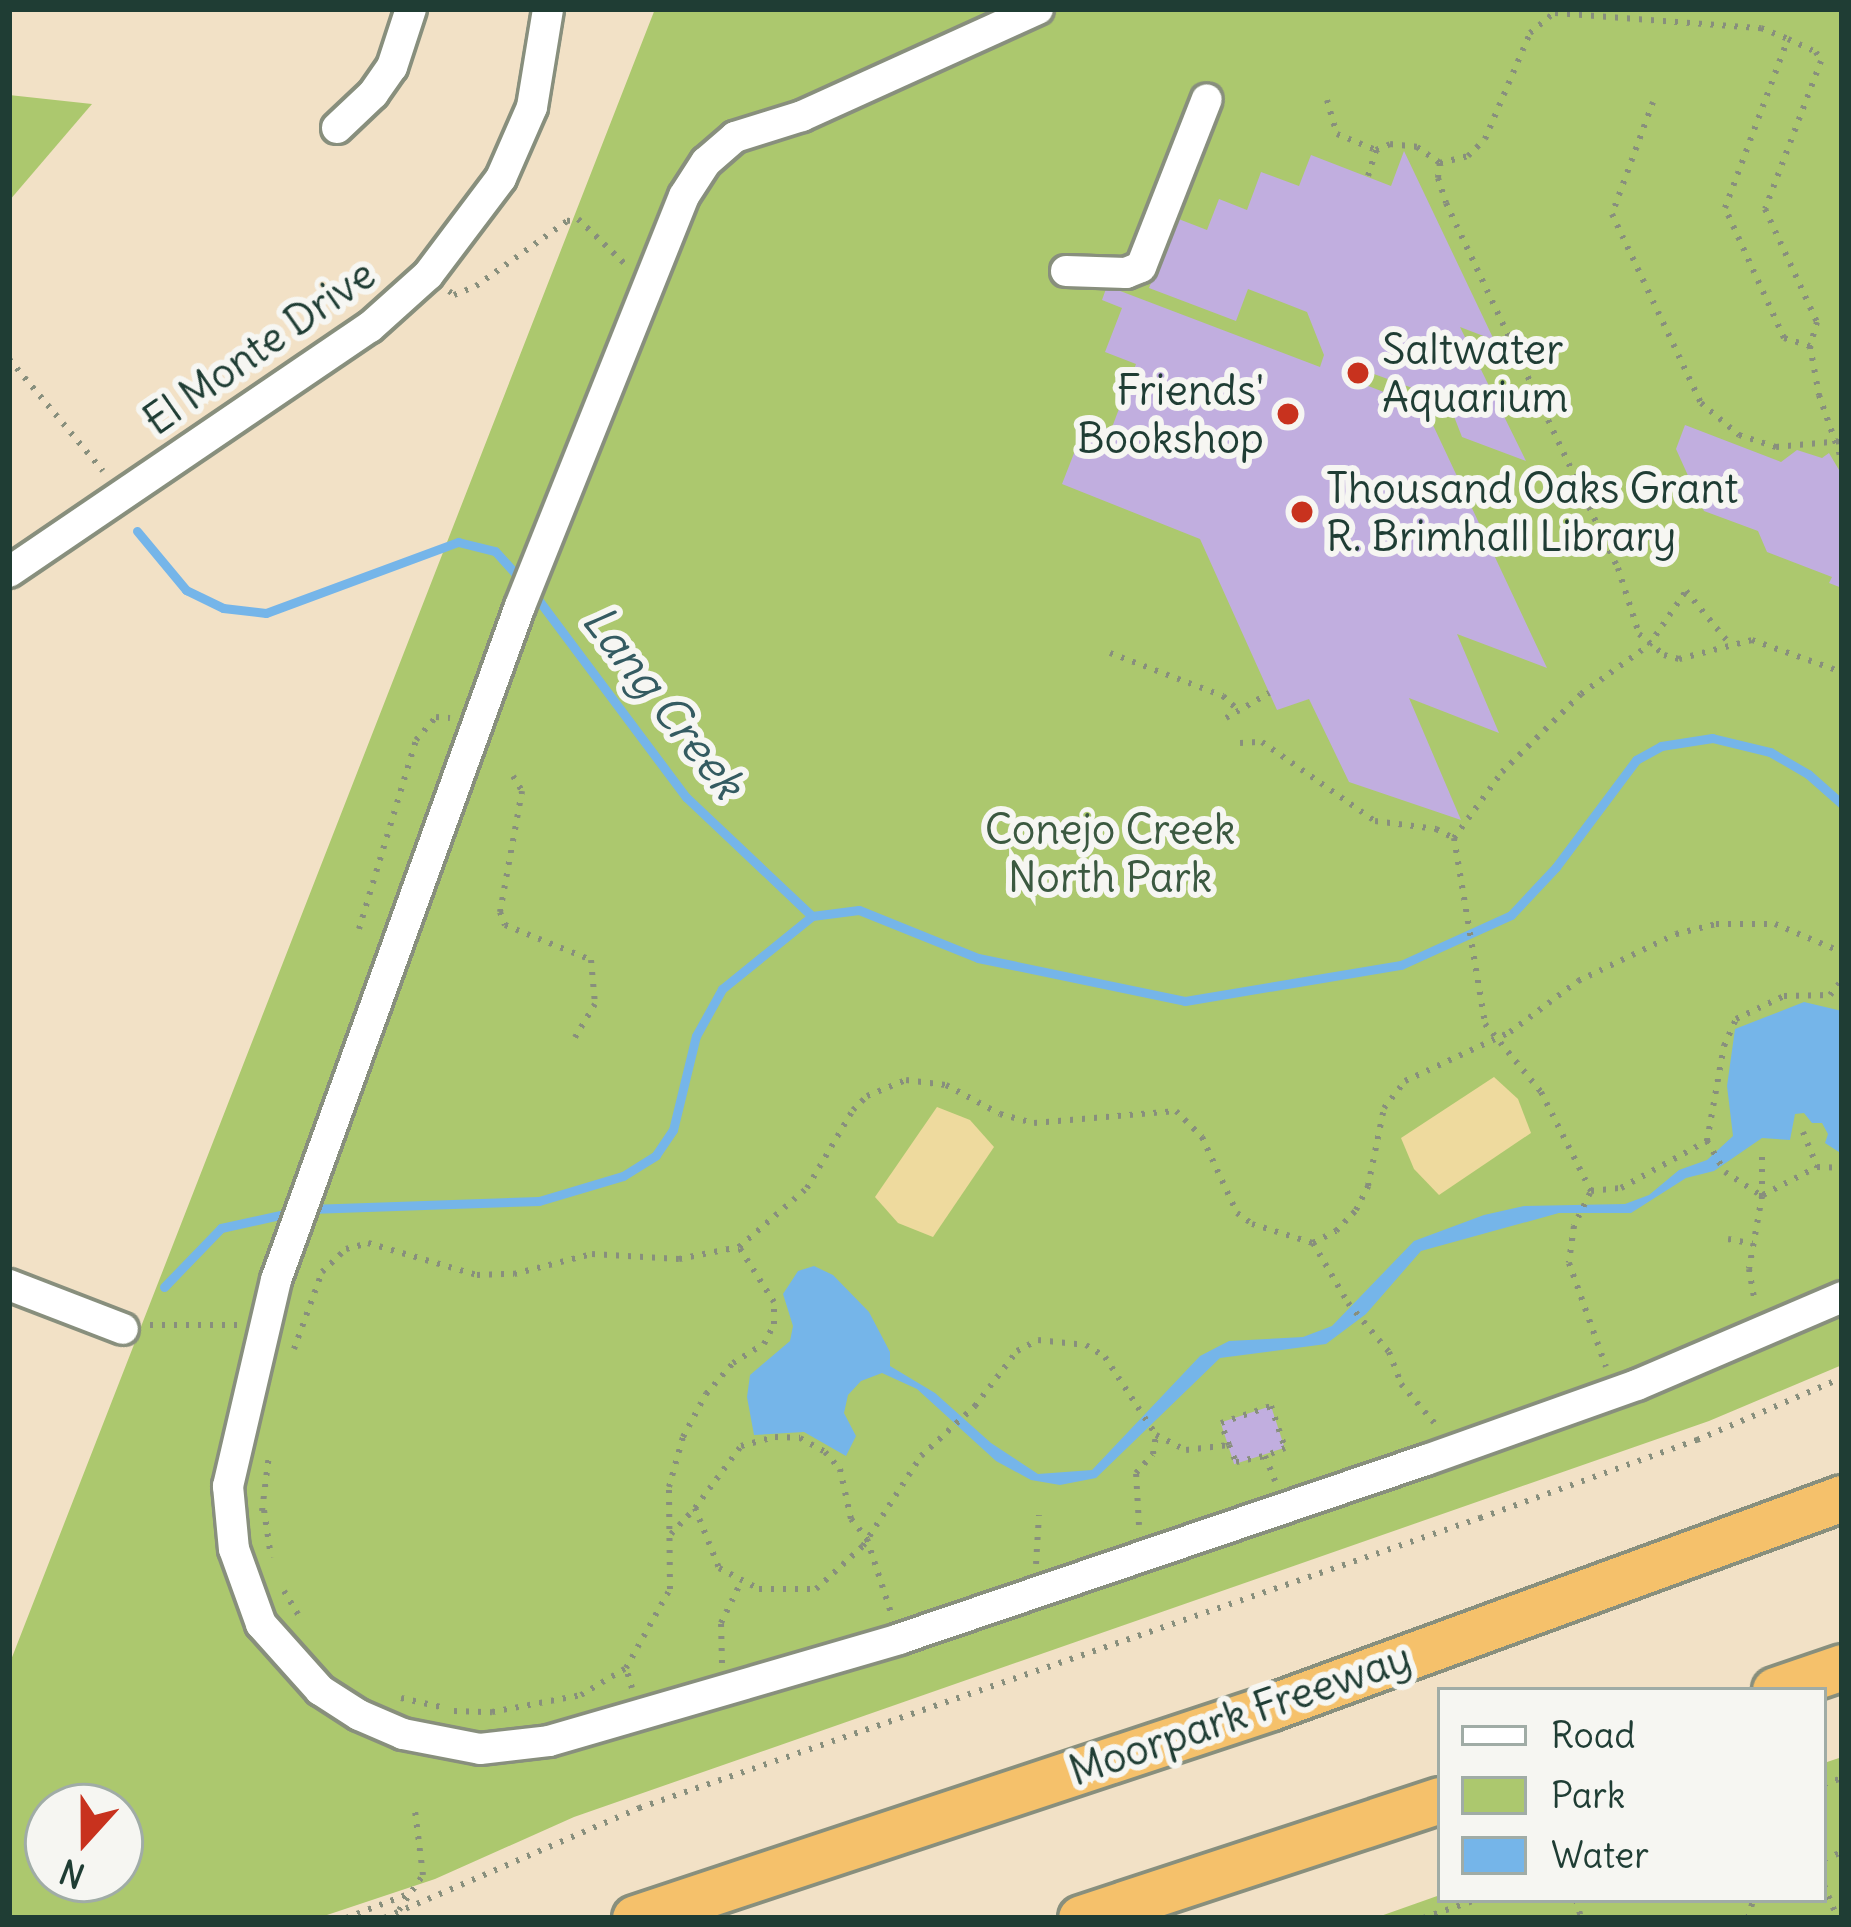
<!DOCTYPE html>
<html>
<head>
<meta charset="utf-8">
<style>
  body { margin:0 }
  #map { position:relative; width:1851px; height:1927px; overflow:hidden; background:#f2e1c6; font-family:Delius,sans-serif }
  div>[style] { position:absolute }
  .green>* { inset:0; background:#acc86e }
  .sand>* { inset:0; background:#eeda9e }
  .water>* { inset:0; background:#75b5e9 }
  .stream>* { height:9px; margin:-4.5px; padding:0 4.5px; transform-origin:4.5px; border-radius:4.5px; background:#75b5e9 }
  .building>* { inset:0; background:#c1aedf; transform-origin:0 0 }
  .path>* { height:6px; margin-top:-3px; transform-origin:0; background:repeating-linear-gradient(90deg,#888f7d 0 3px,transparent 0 12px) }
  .roads { filter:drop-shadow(3px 0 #888f7d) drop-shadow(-3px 0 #888f7d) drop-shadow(0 3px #888f7d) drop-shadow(0 -3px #888f7d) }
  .minor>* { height:30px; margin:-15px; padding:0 15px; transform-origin:15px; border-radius:15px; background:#fff }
  .highway>* { height:45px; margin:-22.5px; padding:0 22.5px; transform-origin:22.5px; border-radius:22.5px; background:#f5c16b }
  .dots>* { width:33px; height:33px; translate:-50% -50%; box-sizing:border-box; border:6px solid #f6f6f2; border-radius:50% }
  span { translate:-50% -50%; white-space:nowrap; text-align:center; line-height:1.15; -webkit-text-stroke:12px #f6f6f2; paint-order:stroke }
  .street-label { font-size:42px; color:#1f3d34 }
  .poi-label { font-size:42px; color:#1f3d34 }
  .left { translate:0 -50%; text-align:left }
  .right { translate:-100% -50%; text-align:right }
  .park-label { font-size:42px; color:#3b5940 }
  .water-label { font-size:45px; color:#345b61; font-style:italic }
  .frame { position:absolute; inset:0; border:12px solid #1f3d34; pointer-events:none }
  .legend { position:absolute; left:1437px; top:1687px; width:390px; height:216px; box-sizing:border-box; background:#f6f6f2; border:3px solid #a0aca6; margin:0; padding:15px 21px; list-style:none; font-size:36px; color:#1f3d34 }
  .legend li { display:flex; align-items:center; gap:24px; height:60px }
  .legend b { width:60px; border:3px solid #a0aca6 }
  .north { position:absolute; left:24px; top:1783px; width:120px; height:120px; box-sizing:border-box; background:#f6f6f2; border:3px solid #a0aca6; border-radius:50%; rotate:201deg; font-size:33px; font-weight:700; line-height:48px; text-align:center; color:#1f3d34 }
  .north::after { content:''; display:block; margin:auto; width:42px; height:54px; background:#c8321e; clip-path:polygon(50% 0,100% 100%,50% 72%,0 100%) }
</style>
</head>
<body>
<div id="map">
  <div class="green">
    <i style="clip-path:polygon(evenodd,655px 9px,1842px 9px,1842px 1365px,1709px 1421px,574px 1817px,435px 1879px,318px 1918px,9px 1918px,9px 1665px,655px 9px,48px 1807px,120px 1807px,120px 1879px,48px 1879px,48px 1807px)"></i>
    <i style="clip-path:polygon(9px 95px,92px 104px,9px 201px)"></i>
    <i style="clip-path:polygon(1842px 1757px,1842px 1918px,1375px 1918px,1440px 1895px,1440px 1900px,1824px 1900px,1824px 1763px)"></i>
  </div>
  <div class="sand">
    <i style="clip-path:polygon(1494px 1077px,1518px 1099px,1531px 1133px,1439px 1195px,1414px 1169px,1401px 1138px)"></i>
    <i style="clip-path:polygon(937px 1107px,970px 1120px,994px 1147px,933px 1237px,898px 1223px,875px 1197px)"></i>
  </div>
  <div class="water">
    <i style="clip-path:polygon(1804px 1002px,1842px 1011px,1842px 1154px,1825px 1143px,1828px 1134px,1822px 1123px,1812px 1123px,1804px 1113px,1795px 1114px,1790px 1140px,1762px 1138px,1714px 1171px,1686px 1178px,1631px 1213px,1559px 1213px,1421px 1251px,1366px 1314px,1326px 1344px,1220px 1358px,1096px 1478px,1060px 1485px,1031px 1480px,996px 1461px,917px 1389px,882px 1373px,861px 1381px,848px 1395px,844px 1413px,856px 1436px,846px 1456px,804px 1432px,754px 1435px,747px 1397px,750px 1375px,790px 1341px,793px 1326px,783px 1294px,798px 1271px,814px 1266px,833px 1275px,869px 1312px,890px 1352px,890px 1366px,935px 1393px,991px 1443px,1038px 1474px,1092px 1470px,1200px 1356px,1229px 1341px,1303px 1337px,1332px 1326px,1414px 1241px,1484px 1215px,1524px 1206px,1625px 1204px,1649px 1195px,1679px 1170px,1707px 1160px,1733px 1136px,1727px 1086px,1735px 1029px)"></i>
  </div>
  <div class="stream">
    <i style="left:137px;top:531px;width:77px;rotate:50.3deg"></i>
    <i style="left:186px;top:590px;width:41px;rotate:25.9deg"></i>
    <i style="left:223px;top:608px;width:43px;rotate:6.6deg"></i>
    <i style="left:266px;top:613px;width:205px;rotate:-20.3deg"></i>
    <i style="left:458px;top:542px;width:38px;rotate:14deg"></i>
    <i style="left:495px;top:551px;width:42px;rotate:47.9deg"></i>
    <i style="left:534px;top:594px;width:254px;rotate:53.2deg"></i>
    <i style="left:686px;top:797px;width:173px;rotate:43.4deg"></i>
    <i style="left:812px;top:916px;width:47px;rotate:-7.3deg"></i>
    <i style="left:859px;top:910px;width:128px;rotate:22deg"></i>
    <i style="left:978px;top:958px;width:211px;rotate:11.7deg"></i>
    <i style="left:1185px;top:1001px;width:219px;rotate:-9.5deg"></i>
    <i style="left:1401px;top:965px;width:121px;rotate:-24.4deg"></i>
    <i style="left:1511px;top:915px;width:66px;rotate:-46.8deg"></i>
    <i style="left:1556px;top:867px;width:134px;rotate:-53.2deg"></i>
    <i style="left:1636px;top:760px;width:29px;rotate:-29deg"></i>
    <i style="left:1661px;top:746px;width:52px;rotate:-8.9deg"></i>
    <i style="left:1712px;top:738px;width:60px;rotate:13.6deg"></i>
    <i style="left:1770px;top:752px;width:44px;rotate:30.1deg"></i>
    <i style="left:1808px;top:774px;width:45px;rotate:41.4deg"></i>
    <i style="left:310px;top:1209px;width:229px;rotate:-2deg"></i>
    <i style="left:539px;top:1201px;width:88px;rotate:-16.6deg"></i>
    <i style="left:623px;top:1176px;width:39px;rotate:-32deg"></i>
    <i style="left:656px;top:1155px;width:30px;rotate:-56deg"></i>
    <i style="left:673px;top:1130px;width:97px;rotate:-76.3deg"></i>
    <i style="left:696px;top:1036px;width:54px;rotate:-61deg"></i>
    <i style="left:722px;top:989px;width:116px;rotate:-39deg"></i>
    <i style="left:164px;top:1287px;width:82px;rotate:-46deg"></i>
    <i style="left:221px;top:1228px;width:75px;rotate:-12.4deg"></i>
  </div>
  <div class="building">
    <i style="clip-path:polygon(1404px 151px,1494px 340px,1460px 327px,1526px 461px,1462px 437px,1448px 401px,1363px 370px,1358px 382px,1425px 408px,1547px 668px,1457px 634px,1499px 733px,1409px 698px,1461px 820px,1349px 782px,1309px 699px,1277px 710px,1200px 539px,1062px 484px,1087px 420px,1111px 430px,1136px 364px,1105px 352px,1122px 308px,1102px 300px,1107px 286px,1320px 367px,1324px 355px,1307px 312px,1248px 289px,1236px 321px,1149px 288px,1176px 218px,1207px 230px,1219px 199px,1247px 210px,1261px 172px,1299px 186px,1311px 155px,1391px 186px)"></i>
    <i style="clip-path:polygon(1685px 425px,1781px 462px,1797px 450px,1822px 458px,1829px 453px,1842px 475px,1842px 588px,1829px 583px,1832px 577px,1767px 552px,1758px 531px,1704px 511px,1676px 449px)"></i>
    <i style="left:1271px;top:1406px;width:44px;height:53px;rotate:72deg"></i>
  </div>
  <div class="path">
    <i style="left:1555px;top:13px;width:207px;rotate:4.2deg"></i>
    <i style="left:1761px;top:28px;width:29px;rotate:22deg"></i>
    <i style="left:1327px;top:100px;width:35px;rotate:74deg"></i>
    <i style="left:1337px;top:134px;width:42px;rotate:22.3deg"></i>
    <i style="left:1376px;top:150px;width:27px;rotate:107deg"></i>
    <i style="left:1653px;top:102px;width:119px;rotate:110.1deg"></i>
    <i style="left:1612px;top:214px;width:209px;rotate:64.8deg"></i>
    <i style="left:1701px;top:403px;width:50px;rotate:40.1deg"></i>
    <i style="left:1739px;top:435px;width:39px;rotate:18deg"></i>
    <i style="left:1776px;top:447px;width:66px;rotate:-5.2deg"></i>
    <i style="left:1376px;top:150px;width:15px;rotate:-23deg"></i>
    <i style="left:1390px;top:144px;width:27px;rotate:6deg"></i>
    <i style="left:1417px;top:147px;width:28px;rotate:35deg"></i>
    <i style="left:1440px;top:163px;width:29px;rotate:-14deg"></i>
    <i style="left:1468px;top:156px;width:24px;rotate:-45deg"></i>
    <i style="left:1485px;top:139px;width:115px;rotate:-67deg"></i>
    <i style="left:1530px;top:33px;width:38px;rotate:-40deg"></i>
    <i style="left:1440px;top:163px;width:15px;rotate:98deg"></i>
    <i style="left:1438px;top:178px;width:26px;rotate:72deg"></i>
    <i style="left:1446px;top:203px;width:403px;rotate:64.8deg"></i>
    <i style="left:1618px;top:568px;width:69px;rotate:72.3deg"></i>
    <i style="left:1639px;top:634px;width:33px;rotate:40deg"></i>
    <i style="left:1664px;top:655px;width:16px;rotate:15deg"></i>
    <i style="left:1679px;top:659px;width:75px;rotate:-14.6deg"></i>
    <i style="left:1752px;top:640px;width:96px;rotate:19.6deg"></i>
    <i style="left:449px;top:291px;width:6px;rotate:39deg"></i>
    <i style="left:454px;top:295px;width:24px;rotate:-22deg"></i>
    <i style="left:476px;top:286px;width:112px;rotate:-35.5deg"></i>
    <i style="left:567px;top:221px;width:11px;rotate:-10deg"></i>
    <i style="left:578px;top:219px;width:66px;rotate:43.8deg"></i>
    <i style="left:1810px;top:346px;width:27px;rotate:-163deg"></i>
    <i style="left:1784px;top:338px;width:143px;rotate:-114.4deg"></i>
    <i style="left:1725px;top:208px;width:180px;rotate:-69.6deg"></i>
    <i style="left:1788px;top:39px;width:31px;rotate:25deg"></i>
    <i style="left:1816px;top:52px;width:10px;rotate:61deg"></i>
    <i style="left:1821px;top:61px;width:158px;rotate:110.7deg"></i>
    <i style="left:1765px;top:209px;width:124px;rotate:65.3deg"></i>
    <i style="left:1817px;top:322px;width:25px;rotate:106deg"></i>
    <i style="left:1810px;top:346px;width:50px;rotate:79.6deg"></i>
    <i style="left:1819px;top:395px;width:70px;rotate:70.8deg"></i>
    <i style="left:9px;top:359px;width:146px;rotate:50deg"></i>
    <i style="left:1110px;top:653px;width:121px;rotate:20.8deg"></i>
    <i style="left:1223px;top:696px;width:22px;rotate:43deg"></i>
    <i style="left:1226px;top:718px;width:50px;rotate:-30.2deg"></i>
    <i style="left:1240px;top:743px;width:22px;rotate:-3deg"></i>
    <i style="left:1262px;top:742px;width:138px;rotate:35deg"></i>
    <i style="left:1375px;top:821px;width:62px;rotate:7.5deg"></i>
    <i style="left:1436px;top:829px;width:20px;rotate:27deg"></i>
    <i style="left:1454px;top:838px;width:82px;rotate:-54deg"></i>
    <i style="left:1502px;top:772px;width:111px;rotate:-44.6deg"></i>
    <i style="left:1581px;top:694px;width:84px;rotate:-35.8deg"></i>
    <i style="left:1649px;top:645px;width:65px;rotate:-55.6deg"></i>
    <i style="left:1686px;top:591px;width:66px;rotate:50.5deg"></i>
    <i style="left:513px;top:776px;width:17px;rotate:59deg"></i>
    <i style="left:522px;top:791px;width:123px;rotate:100.3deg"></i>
    <i style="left:500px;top:912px;width:14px;rotate:69deg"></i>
    <i style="left:505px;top:925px;width:93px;rotate:22.1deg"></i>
    <i style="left:591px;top:960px;width:44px;rotate:84.8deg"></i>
    <i style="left:595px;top:1004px;width:39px;rotate:121deg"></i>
    <i style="left:1454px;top:838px;width:189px;rotate:80.5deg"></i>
    <i style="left:1485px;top:1024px;width:88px;rotate:50.5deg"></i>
    <i style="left:1541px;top:1092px;width:111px;rotate:63.2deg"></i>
    <i style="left:1591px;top:1191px;width:30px;rotate:-6deg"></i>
    <i style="left:1621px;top:1188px;width:98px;rotate:-28.7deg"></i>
    <i style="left:1707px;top:1141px;width:97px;rotate:-79.9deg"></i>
    <i style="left:1724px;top:1046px;width:30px;rotate:-66deg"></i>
    <i style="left:1736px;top:1019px;width:53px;rotate:-25.6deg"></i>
    <i style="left:1784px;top:996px;width:46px;rotate:-1.2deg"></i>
    <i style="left:1830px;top:995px;width:19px;rotate:-51deg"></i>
    <i style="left:359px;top:929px;width:197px;rotate:-73.2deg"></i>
    <i style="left:416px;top:740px;width:30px;rotate:-49deg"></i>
    <i style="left:436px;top:717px;width:14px;rotate:4deg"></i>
    <i style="left:1803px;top:1132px;width:38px;rotate:68deg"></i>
    <i style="left:1707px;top:1141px;width:36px;rotate:60deg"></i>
    <i style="left:1725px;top:1172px;width:44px;rotate:33deg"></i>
    <i style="left:1762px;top:1196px;width:74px;rotate:100.1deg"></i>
    <i style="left:1749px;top:1269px;width:35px;rotate:80deg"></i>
    <i style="left:1590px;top:1193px;width:37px;rotate:116deg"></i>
    <i style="left:1574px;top:1226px;width:37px;rotate:98deg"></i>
    <i style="left:1569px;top:1263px;width:110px;rotate:70.4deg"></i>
    <i style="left:1763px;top:1195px;width:61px;rotate:-27.4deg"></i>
    <i style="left:1817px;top:1167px;width:25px;rotate:2deg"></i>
    <i style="left:1762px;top:1196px;width:44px;rotate:-90deg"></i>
    <i style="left:1728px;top:1239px;width:25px;rotate:11deg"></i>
    <i style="left:1313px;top:1243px;width:69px;rotate:59.7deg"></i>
    <i style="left:1348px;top:1303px;width:64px;rotate:50.1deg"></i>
    <i style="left:1389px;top:1352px;width:34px;rotate:69deg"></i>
    <i style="left:1401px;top:1384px;width:55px;rotate:49.4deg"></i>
    <i style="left:150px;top:1325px;width:89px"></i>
    <i style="left:294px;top:1349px;width:82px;rotate:-70deg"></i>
    <i style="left:322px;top:1272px;width:33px;rotate:-44deg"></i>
    <i style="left:346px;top:1249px;width:23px;rotate:-15deg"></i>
    <i style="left:368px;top:1243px;width:114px;rotate:16.4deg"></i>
    <i style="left:477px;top:1275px;width:37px;rotate:-2deg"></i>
    <i style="left:514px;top:1274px;width:81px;rotate:-14.4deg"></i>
    <i style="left:592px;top:1254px;width:87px;rotate:3.3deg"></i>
    <i style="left:679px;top:1259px;width:61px;rotate:-11.3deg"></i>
    <i style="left:739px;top:1247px;width:90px;rotate:-40.9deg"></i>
    <i style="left:807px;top:1188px;width:91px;rotate:-59.5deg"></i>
    <i style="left:853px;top:1110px;width:20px;rotate:-45deg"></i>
    <i style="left:867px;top:1096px;width:42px;rotate:-22.3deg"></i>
    <i style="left:906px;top:1080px;width:40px;rotate:7.1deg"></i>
    <i style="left:946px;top:1085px;width:61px;rotate:28.2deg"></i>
    <i style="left:1000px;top:1114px;width:35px;rotate:15deg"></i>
    <i style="left:1034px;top:1123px;width:143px;rotate:-4.8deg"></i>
    <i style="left:1176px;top:1111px;width:37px;rotate:45deg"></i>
    <i style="left:1202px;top:1137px;width:84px;rotate:65.3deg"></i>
    <i style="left:1237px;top:1213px;width:19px;rotate:36deg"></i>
    <i style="left:1252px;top:1224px;width:64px;rotate:17.3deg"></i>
    <i style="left:1313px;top:1243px;width:26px;rotate:-28deg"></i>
    <i style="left:1336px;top:1231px;width:29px;rotate:-46deg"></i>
    <i style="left:1356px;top:1210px;width:27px;rotate:-63deg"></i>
    <i style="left:1368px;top:1186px;width:80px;rotate:-78.4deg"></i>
    <i style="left:1384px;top:1108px;width:34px;rotate:-52deg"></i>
    <i style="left:1405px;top:1081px;width:116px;rotate:-25deg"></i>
    <i style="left:1510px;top:1032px;width:85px;rotate:-36.9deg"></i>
    <i style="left:1578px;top:981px;width:109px;rotate:-25.6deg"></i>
    <i style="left:1676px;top:934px;width:41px;rotate:-14deg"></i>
    <i style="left:1716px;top:924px;width:59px"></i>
    <i style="left:1775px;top:924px;width:73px;rotate:22.7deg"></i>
    <i style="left:1229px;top:1445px;width:23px;rotate:-110deg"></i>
    <i style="left:1221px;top:1423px;width:53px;rotate:-18.8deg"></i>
    <i style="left:1271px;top:1406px;width:44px;rotate:71.6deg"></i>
    <i style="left:1285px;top:1448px;width:22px;rotate:158deg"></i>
    <i style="left:695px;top:1508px;width:77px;rotate:-53.4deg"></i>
    <i style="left:741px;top:1446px;width:35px;rotate:-15deg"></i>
    <i style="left:775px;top:1437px;width:25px;rotate:2deg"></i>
    <i style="left:800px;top:1438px;width:29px;rotate:29deg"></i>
    <i style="left:825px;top:1452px;width:23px;rotate:49deg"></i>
    <i style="left:840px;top:1469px;width:51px;rotate:77.6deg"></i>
    <i style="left:851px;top:1519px;width:26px;rotate:51deg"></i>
    <i style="left:867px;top:1539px;width:78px;rotate:72deg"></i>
    <i style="left:264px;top:1510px;width:48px;rotate:81.5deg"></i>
    <i style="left:262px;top:1511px;width:56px;rotate:-82.9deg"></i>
    <i style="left:1139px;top:1525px;width:52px;rotate:-93.3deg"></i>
    <i style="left:1136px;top:1473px;width:25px;rotate:-48deg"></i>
    <i style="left:1153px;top:1454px;width:19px;rotate:-81deg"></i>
    <i style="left:1156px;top:1435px;width:34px;rotate:27deg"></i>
    <i style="left:1186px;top:1450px;width:43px;rotate:-6.6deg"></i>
    <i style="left:1229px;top:1445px;width:18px;rotate:68deg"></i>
    <i style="left:1236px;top:1462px;width:30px;rotate:-12deg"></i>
    <i style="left:1265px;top:1456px;width:27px;rotate:68deg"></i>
    <i style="left:671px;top:1534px;width:35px;rotate:-47deg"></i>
    <i style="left:695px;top:1508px;width:65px;rotate:68.2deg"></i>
    <i style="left:719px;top:1568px;width:45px;rotate:27.7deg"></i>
    <i style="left:759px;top:1589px;width:57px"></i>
    <i style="left:816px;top:1589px;width:64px;rotate:-42.5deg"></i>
    <i style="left:863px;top:1546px;width:107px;rotate:-57.2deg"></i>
    <i style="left:921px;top:1456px;width:74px;rotate:-42.8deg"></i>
    <i style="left:975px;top:1406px;width:69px;rotate:-52.6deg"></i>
    <i style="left:1017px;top:1351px;width:24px;rotate:-28deg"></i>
    <i style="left:1038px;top:1340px;width:48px;rotate:5.9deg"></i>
    <i style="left:1086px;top:1345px;width:22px;rotate:32deg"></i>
    <i style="left:1105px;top:1357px;width:93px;rotate:56.8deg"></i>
    <i style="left:1036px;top:1564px;width:49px;rotate:-86.5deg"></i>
    <i style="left:284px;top:1591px;width:35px;rotate:59deg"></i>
    <i style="left:722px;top:1663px;width:40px;rotate:-91.4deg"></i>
    <i style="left:721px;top:1623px;width:46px;rotate:-64deg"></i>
    <i style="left:632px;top:1688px;width:21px;rotate:-107deg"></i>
    <i style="left:626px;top:1668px;width:90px;rotate:-60.9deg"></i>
    <i style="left:670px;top:1589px;width:102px;rotate:-90.6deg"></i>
    <i style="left:669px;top:1487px;width:52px;rotate:-74.4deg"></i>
    <i style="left:683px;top:1437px;width:49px;rotate:-61.9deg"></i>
    <i style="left:706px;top:1394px;width:41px;rotate:-48.9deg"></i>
    <i style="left:733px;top:1363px;width:36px;rotate:-32deg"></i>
    <i style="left:764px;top:1344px;width:22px;rotate:-63deg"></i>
    <i style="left:774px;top:1324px;width:22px;rotate:-90deg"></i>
    <i style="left:774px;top:1302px;width:65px;rotate:-122.5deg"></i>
    <i style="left:401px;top:1698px;width:41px;rotate:12.7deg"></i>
    <i style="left:454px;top:1711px;width:38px;rotate:2deg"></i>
    <i style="left:492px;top:1712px;width:91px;rotate:-10.8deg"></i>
    <i style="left:581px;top:1695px;width:52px;rotate:-31deg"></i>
    <i style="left:1824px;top:1784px;width:19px;rotate:-18deg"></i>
    <i style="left:1824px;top:1859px;width:19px;rotate:-21deg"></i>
    <i style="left:1824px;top:1885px;width:35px;rotate:68deg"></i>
    <i style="left:1576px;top:1900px;width:19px;rotate:74deg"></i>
    <i style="left:399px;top:1910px;width:42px;rotate:-55.6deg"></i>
    <i style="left:423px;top:1875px;width:64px;rotate:-97.1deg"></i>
    <i style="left:346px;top:1918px;width:70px;rotate:-21deg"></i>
    <i style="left:384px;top:1918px;width:278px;rotate:-23.3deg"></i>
    <i style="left:639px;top:1808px;width:890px;rotate:-19.03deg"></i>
    <i style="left:1480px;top:1518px;width:231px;rotate:-19.8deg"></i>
    <i style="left:1697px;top:1440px;width:158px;rotate:-23.2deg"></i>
    <i style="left:1423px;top:1918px;width:56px;rotate:-18.8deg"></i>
    <i style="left:1748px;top:1918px;width:19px;rotate:-74deg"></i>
  </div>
  <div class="roads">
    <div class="minor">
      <i style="left:1038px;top:9px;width:259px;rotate:155.6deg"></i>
      <i style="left:802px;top:116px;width:70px;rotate:162.6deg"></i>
      <i style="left:735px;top:137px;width:38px;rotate:139deg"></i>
      <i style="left:706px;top:162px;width:40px;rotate:122.9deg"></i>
      <i style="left:684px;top:196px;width:442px;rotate:111.8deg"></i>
      <i style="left:520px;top:606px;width:717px;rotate:109.9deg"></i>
      <i style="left:276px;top:1280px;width:212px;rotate:103.1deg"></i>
      <i style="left:228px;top:1486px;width:63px;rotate:84.6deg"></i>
      <i style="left:234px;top:1549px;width:80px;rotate:70.2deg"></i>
      <i style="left:261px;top:1624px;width:89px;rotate:48.2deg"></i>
      <i style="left:320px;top:1690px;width:46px;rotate:32.7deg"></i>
      <i style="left:359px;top:1715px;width:48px;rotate:23.4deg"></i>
      <i style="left:403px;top:1734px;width:78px;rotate:11deg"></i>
      <i style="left:480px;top:1749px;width:69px;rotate:-6.6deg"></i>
      <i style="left:549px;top:1741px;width:365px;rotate:-16.2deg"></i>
      <i style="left:899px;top:1639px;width:557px;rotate:-18.76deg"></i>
      <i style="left:1426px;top:1460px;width:224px;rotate:-19.6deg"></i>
      <i style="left:1637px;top:1385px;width:223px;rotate:-23.2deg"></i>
      <i style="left:337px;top:128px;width:50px;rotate:-43.4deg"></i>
      <i style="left:373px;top:94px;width:33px;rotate:-55deg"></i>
      <i style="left:392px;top:67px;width:61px;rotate:-71.9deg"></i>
      <i style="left:1066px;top:271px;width:60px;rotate:1.9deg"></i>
      <i style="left:1126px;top:273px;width:16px;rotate:-22deg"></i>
      <i style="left:1141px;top:267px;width:180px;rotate:-68.6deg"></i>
      <i style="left:9px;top:572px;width:436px;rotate:-34.2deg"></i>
      <i style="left:370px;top:327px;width:78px;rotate:-41.9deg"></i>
      <i style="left:428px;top:275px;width:121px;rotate:-53deg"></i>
      <i style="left:501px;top:178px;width:77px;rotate:-66.4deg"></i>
      <i style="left:532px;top:107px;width:99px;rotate:-80.7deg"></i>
      <i style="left:9px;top:1285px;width:122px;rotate:21.1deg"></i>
    </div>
    <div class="highway">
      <i style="left:1775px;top:1690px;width:71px;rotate:-18.9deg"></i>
      <i style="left:635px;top:1918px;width:670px;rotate:-18.35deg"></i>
      <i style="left:1271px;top:1707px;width:608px;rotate:-20.1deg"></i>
      <i style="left:1081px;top:1918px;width:378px;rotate:-18.2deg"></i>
    </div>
  </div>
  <div class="dots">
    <i style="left:1358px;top:373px;background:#c8321e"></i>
    <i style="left:1288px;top:414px;background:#c8321e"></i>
    <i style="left:1302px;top:512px;background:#c8321e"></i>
  </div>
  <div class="street-label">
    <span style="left:259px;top:347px;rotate:-35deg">El Monte Drive</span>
    <span style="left:1240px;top:1714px;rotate:-19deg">Moorpark Freeway</span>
  </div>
  <div class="poi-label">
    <span class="left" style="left:1382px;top:373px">Saltwater<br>Aquarium</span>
    <span class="right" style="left:1264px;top:414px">Friends'<br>Bookshop</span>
    <span class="left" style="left:1326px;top:512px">Thousand Oaks Grant<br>R. Brimhall Library</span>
  </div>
  <div class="park-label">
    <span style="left:1110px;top:853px">Conejo Creek<br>North Park</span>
  </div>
  <div class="water-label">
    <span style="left:663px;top:702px;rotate:52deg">Lang Creek</span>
  </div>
  <div class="frame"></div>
  <ul class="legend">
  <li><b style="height:15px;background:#fff"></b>Road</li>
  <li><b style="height:33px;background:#acc86e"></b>Park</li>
  <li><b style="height:33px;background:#75b5e9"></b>Water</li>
  </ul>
  <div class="north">N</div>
</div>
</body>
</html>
